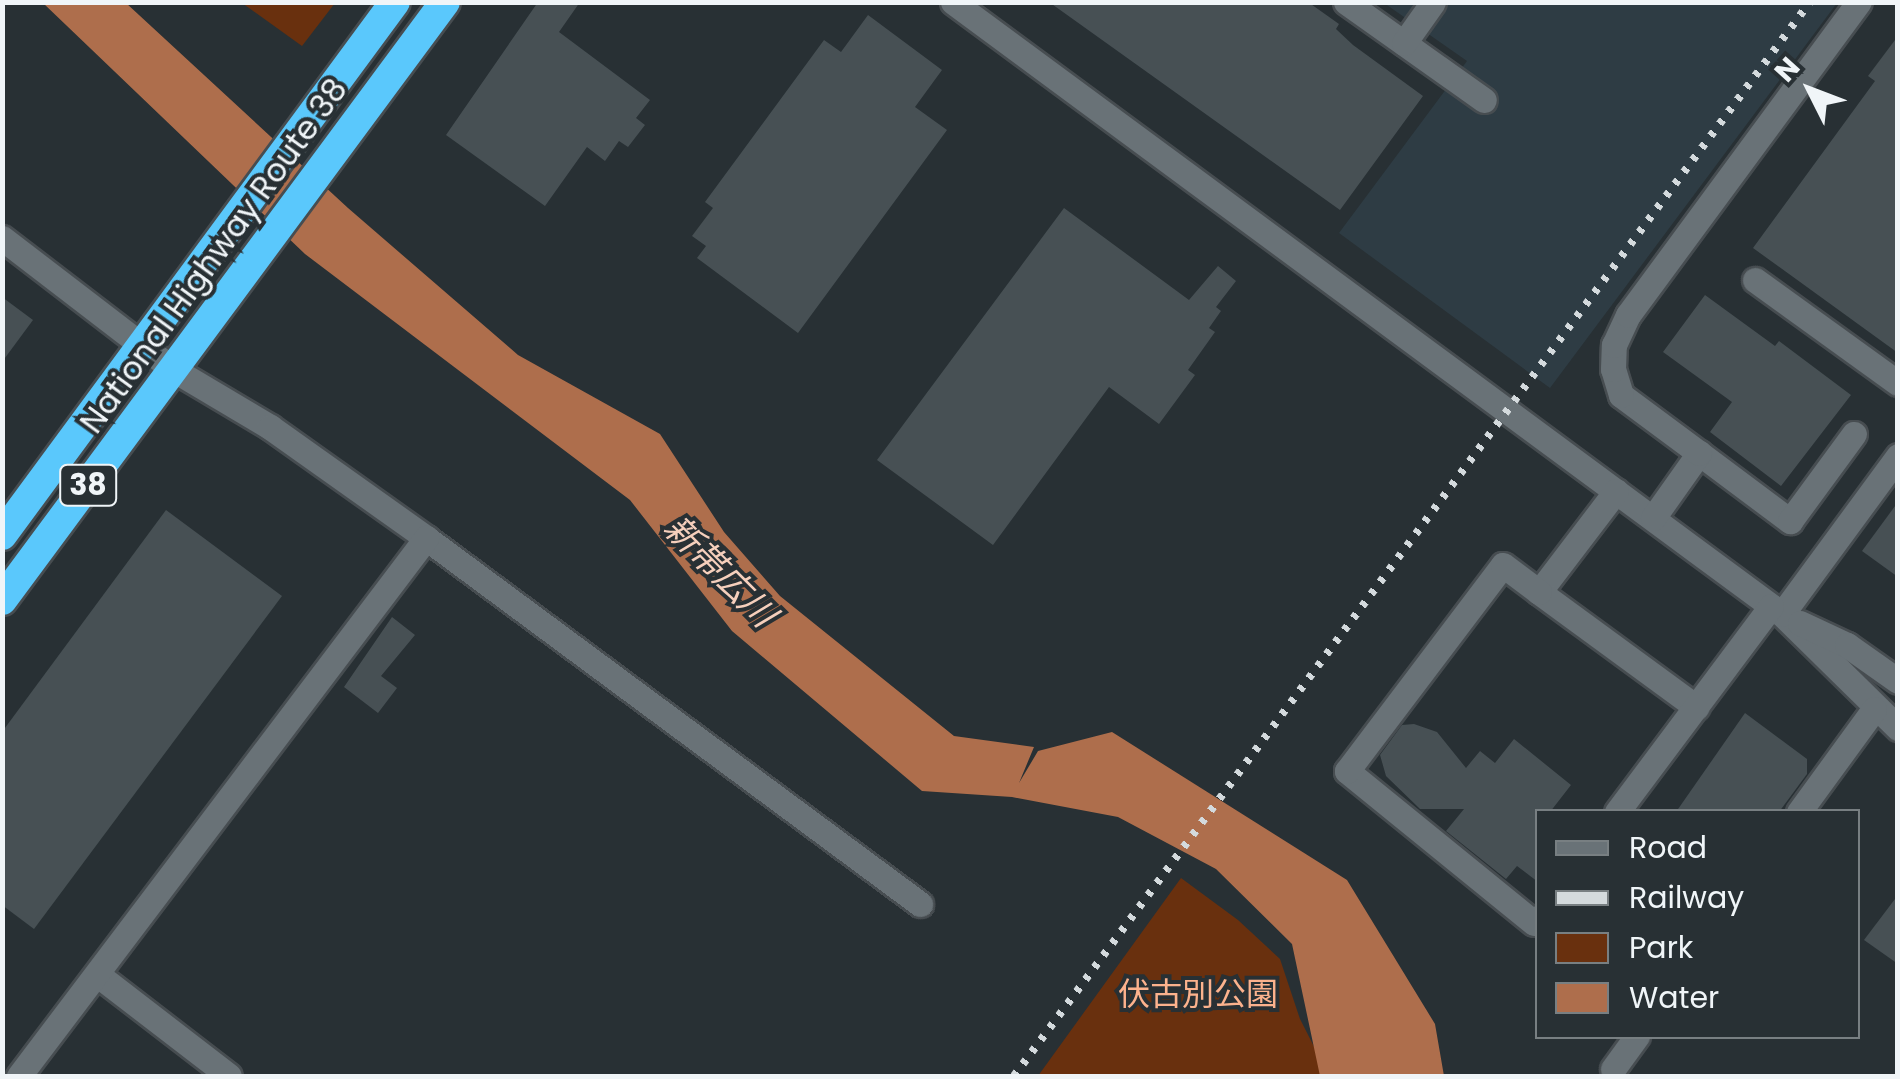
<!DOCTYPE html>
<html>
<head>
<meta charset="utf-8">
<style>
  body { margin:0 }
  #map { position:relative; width:1900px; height:1079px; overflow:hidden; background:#283034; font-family:Poppins,"Noto Sans JP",sans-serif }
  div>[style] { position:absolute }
  .built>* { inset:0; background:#2e3c44 }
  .green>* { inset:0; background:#69300e }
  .water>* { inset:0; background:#ae6e4c }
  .building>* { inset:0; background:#475054 }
  .roads { filter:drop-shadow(2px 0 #474d51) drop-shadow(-2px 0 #474d51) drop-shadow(0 2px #474d51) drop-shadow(0 -2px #474d51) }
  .minor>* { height:25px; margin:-12.5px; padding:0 12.5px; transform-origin:12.5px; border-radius:12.5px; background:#697277 }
  .highway>* { height:30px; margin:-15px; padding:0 15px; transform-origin:15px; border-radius:15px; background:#5ac8fc }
  .rail>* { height:8px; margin-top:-4px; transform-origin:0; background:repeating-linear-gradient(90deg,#d4dadd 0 5px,transparent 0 15px) }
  span { translate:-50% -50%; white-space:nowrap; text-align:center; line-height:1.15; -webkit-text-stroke:8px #283034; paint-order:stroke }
  .shield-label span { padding:2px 8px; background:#283034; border:2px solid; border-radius:8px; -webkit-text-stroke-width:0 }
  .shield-label { font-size:30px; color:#f0f5f8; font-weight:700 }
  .street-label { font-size:32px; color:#f0f5f8 }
  .park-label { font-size:32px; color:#fcb28d }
  .water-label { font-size:35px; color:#f5cfbc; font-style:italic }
  .frame { position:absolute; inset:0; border:5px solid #f0f5f8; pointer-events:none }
  .legend { position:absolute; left:1535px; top:809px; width:325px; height:230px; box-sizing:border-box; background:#283034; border:2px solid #787f82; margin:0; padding:12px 18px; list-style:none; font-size:30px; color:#f0f5f8 }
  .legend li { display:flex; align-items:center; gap:20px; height:50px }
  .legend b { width:50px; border:2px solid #787f82 }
  .north { position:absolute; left:1760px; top:40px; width:100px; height:100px; -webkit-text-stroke:8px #283034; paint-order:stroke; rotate:312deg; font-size:28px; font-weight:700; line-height:40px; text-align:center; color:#f0f5f8 }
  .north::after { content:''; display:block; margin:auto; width:35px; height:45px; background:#f0f5f8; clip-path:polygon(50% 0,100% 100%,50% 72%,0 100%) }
</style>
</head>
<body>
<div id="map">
  <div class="built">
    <i style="clip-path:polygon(1384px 3px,1837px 3px,1550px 388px,1339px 233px,1467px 61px)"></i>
  </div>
  <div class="green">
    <i style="clip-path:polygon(242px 3px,335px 3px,302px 46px)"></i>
    <i style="clip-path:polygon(1181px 878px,1238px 920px,1280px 959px,1300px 1019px,1329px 1076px,1038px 1076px)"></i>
  </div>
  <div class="water">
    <i style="clip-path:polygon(43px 3px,126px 3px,348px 208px,518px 355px,660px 434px,724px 532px,780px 596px,954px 736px,1034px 747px,1019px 783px,1038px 751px,1112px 732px,1347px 880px,1435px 1024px,1444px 1076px,1320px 1076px,1292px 944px,1216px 869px,1118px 817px,1012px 797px,922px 791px,732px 631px,630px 500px,305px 254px)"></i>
  </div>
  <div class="building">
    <i style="clip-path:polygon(538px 2px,580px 2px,559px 32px,650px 100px,636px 118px,645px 125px,628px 147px,619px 141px,605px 161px,587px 147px,545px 206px,446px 135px)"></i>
    <i style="clip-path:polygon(1049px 2px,1308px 2px,1339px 24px,1336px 29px,1353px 45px,1423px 96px,1340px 210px)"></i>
    <i style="clip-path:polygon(868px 15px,942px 70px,915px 107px,947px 130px,798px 333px,697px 258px,706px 246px,692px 236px,713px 208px,705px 202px,824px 40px,841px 52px)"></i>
    <i style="clip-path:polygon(1898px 36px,1898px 353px,1753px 248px,1875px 81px,1868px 76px)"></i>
    <i style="clip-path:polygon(1064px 208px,1189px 300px,1218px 266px,1236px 281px,1216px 307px,1221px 311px,1209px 328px,1215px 332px,1188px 370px,1195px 375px,1159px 424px,1109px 387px,993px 545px,877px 460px)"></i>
    <i style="clip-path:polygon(1705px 295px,1775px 346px,1779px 341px,1851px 395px,1781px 486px,1710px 432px,1732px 402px,1663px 352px)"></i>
    <i style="clip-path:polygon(2px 297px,33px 320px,2px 362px)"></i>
    <i style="clip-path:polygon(1898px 502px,1898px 577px,1862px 551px)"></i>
    <i style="clip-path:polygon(166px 510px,282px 596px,34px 929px,2px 905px,2px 732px)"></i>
    <i style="clip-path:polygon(392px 617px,415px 635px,381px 676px,397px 688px,378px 713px,344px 687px)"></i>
    <i style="clip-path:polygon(1745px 713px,1807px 759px,1807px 774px,1779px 812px,1676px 812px)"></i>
    <i style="clip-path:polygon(1414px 724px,1437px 732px,1466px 768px,1480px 751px,1495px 763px,1514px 739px,1571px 785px,1550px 812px,1538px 812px,1538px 882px,1517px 866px,1506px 879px,1446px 831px,1464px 809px,1420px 809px,1386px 776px,1380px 755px,1402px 725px)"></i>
    <i style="clip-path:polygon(1898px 895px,1898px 964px,1864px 940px)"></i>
  </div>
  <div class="roads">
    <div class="minor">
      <i style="left:953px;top:2px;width:1030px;rotate:36.44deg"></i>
      <i style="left:1782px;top:614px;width:163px;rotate:44.5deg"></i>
      <i style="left:1346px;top:2px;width:169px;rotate:35.4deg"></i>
      <i style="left:1404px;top:43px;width:50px;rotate:-54.7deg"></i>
      <i style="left:2px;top:238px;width:217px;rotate:37.5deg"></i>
      <i style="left:174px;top:370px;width:112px;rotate:30.7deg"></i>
      <i style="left:270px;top:427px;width:191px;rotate:35.4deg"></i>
      <i style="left:426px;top:538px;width:615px;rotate:36.53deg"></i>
      <i style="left:1755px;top:280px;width:176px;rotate:35.8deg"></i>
      <i style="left:1699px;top:453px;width:114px;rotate:36.8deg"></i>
      <i style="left:1790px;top:521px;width:108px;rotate:-53.7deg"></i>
      <i style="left:1616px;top:491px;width:127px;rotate:127.3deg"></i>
      <i style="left:1539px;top:592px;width:195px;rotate:36.2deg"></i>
      <i style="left:1653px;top:518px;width:80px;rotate:-54.7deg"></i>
      <i style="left:1699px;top:453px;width:97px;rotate:-143.4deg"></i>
      <i style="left:1621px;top:395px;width:27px;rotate:-107deg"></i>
      <i style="left:1613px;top:369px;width:24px;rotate:-88deg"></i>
      <i style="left:1614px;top:345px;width:33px;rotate:-65deg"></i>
      <i style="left:1628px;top:315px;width:389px;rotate:-53.6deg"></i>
      <i style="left:1782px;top:614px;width:196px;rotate:-53.7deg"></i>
      <i style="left:1800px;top:623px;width:52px;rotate:25.1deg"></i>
      <i style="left:1847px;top:645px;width:62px;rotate:35.2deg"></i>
      <i style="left:1617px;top:812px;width:257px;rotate:-53.2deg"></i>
      <i style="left:1799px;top:812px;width:127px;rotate:-53.9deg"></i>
      <i style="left:1538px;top:918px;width:6px;rotate:129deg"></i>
      <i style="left:1534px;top:923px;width:241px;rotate:-140.9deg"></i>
      <i style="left:1347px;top:771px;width:258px;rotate:-52.9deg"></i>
      <i style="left:1503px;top:565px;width:45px;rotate:36.9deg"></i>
      <i style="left:98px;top:975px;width:165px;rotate:37.6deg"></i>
      <i style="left:1613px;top:1069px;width:41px;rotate:-54deg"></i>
      <i style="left:19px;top:1076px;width:675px;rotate:-52.89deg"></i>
    </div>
    <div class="highway">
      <i style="left:2px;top:535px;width:662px;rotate:-53.6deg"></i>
      <i style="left:2px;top:600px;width:744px;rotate:-53.47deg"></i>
    </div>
  </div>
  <div class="rail">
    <i style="left:1014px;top:1076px;width:1337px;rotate:-53.46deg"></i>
  </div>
  <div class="shield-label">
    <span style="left:88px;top:485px">38</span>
  </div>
  <div class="street-label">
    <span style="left:214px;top:256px;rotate:-54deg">National Highway Route 38</span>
  </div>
  <div class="park-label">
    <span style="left:1198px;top:994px">伏古別公園</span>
  </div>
  <div class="water-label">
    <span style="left:720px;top:571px;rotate:45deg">新帯広川</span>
  </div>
  <div class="frame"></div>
  <ul class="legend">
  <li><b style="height:12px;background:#697277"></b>Road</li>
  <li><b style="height:12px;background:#d4dadd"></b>Railway</li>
  <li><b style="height:28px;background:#69300e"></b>Park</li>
  <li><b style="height:28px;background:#ae6e4c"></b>Water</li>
  </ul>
  <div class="north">N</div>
</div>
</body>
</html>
